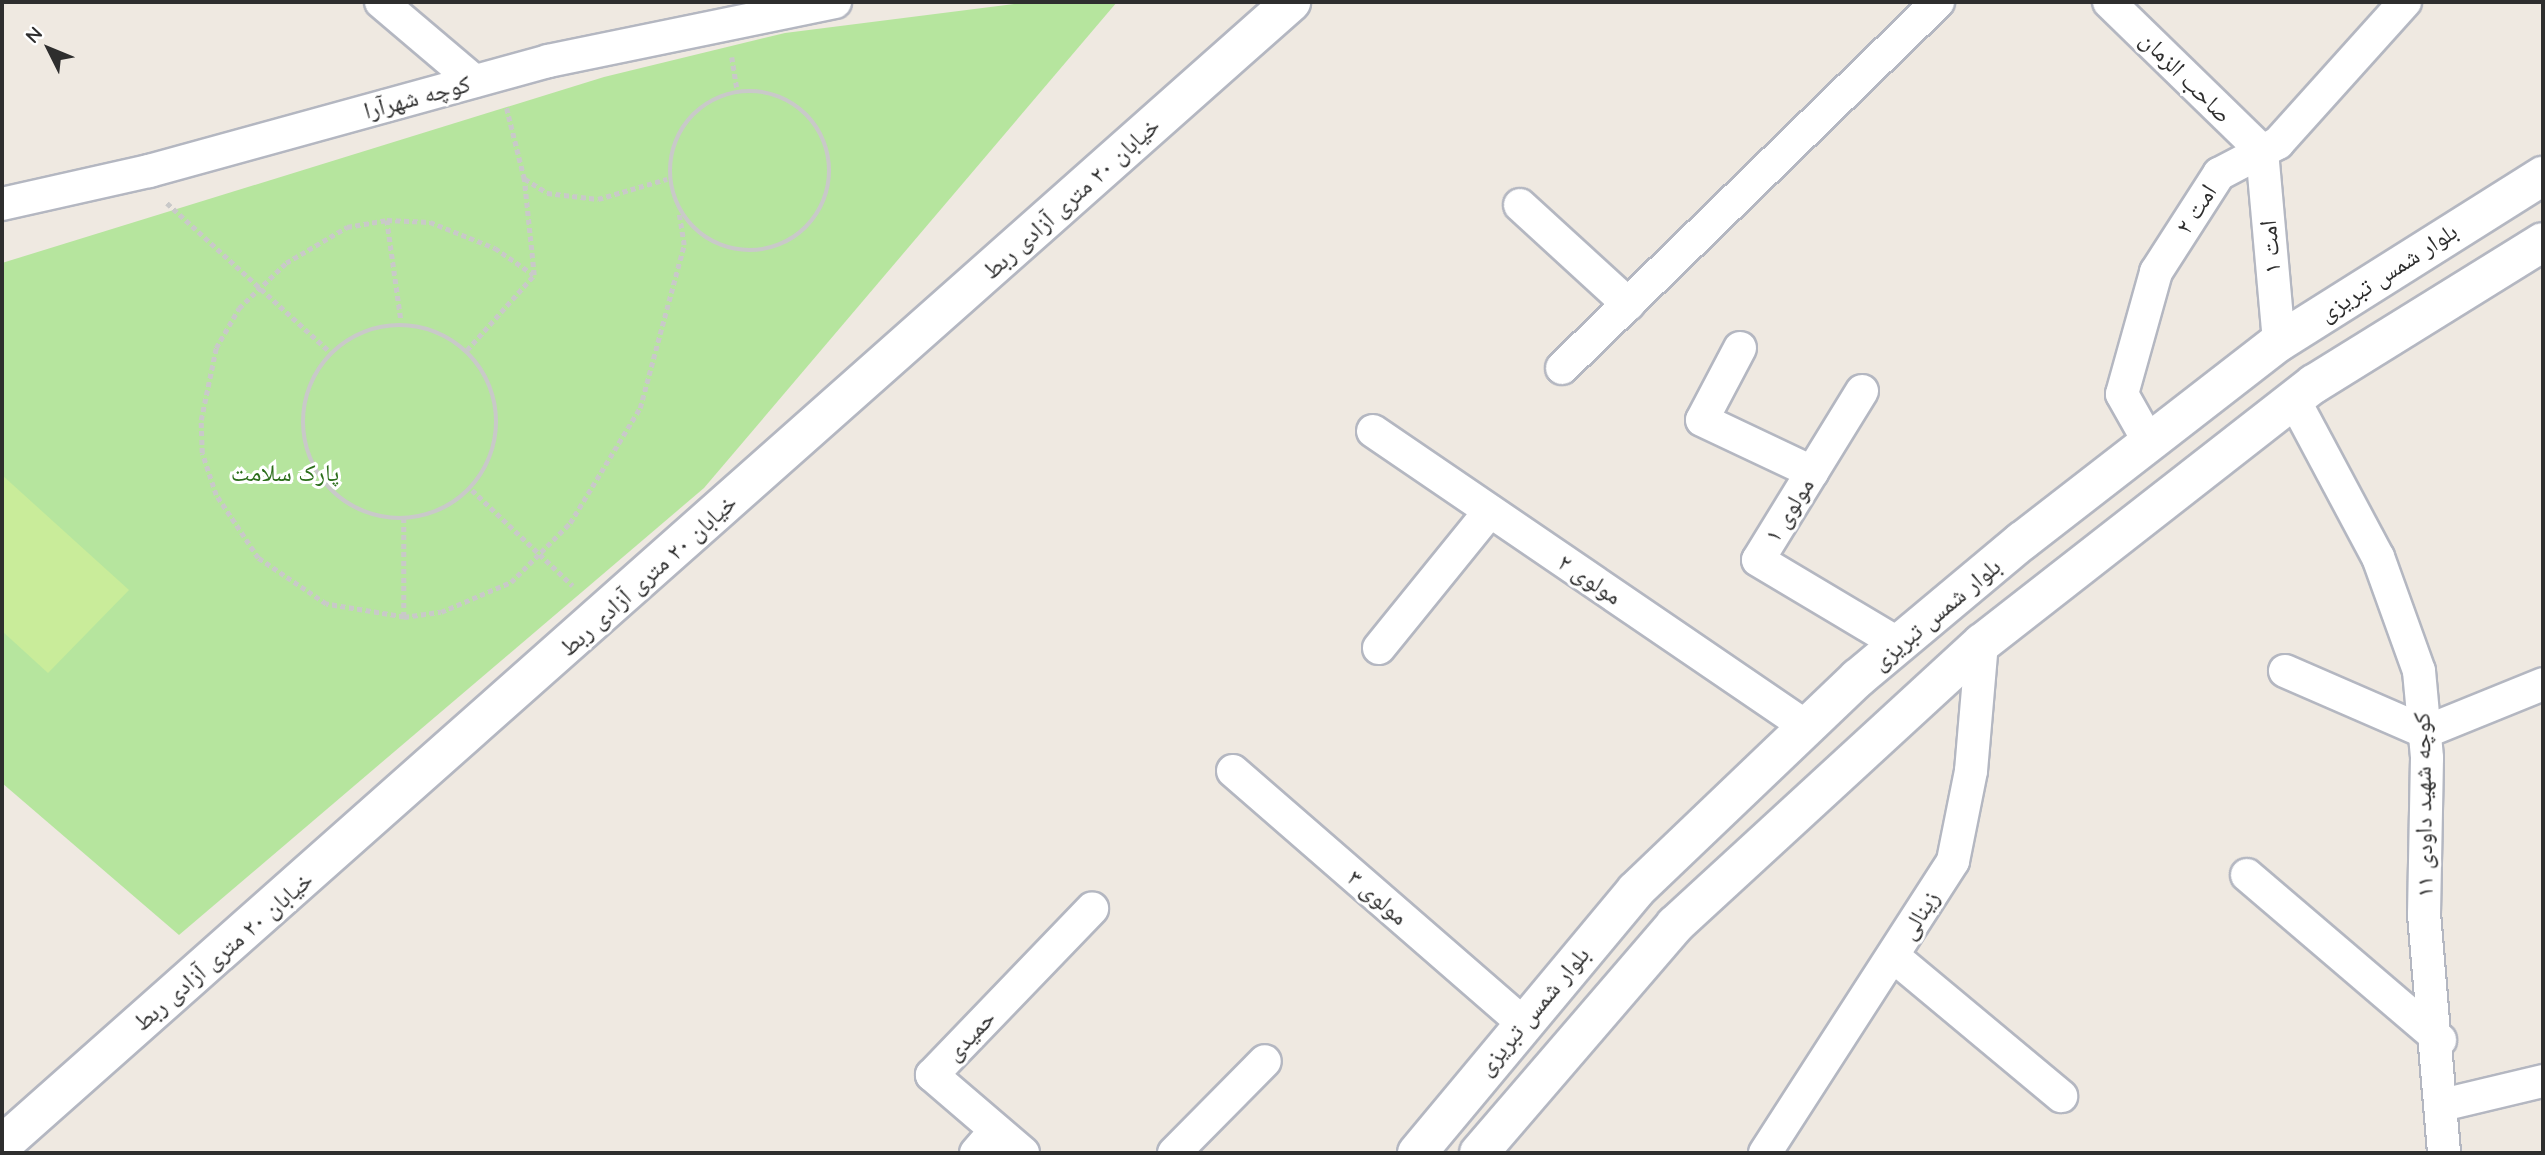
<!DOCTYPE html>
<html>
<head>
<meta charset="utf-8">
<style>
  body { margin:0 }
  #map { position:relative; width:2545px; height:1155px; overflow:hidden; background:#efe9e1; font-family:Quicksand,"Noto Naskh Arabic",sans-serif }
  div>[style] { position:absolute }
  .green>* { inset:0; background:#b6e59e }
  .pitch>* { inset:0; background:#c9ec9a }
  .path>* { height:4.5px; margin-top:-2.25px; transform-origin:0; background:repeating-linear-gradient(90deg,#c9c9c9 0 5px,transparent 0 8.5px) }
  .path>.ring { margin:-2.25px; padding:0; box-sizing:content-box; background:none; border:4.5px solid #c9c9c9; border-radius:50% }
  .roads { filter:drop-shadow(2px 0 #b4b7c1) drop-shadow(-2px 0 #b4b7c1) drop-shadow(0 2px #b4b7c1) drop-shadow(0 -2px #b4b7c1) }
  .minor>* { height:32px; margin:-16px; padding:0 16px; transform-origin:16px; border-radius:16px; background:#fff }
  .tertiary>* { height:38px; margin:-19px; padding:0 19px; transform-origin:19px; border-radius:19px; background:#fff }
  .secondary>* { height:38px; margin:-19px; padding:0 19px; transform-origin:19px; border-radius:19px; background:#fff }
  span { translate:-50% -50%; white-space:nowrap; text-align:center; line-height:1.15; -webkit-text-stroke:6px #fff; paint-order:stroke }
  .street-label { font-size:24px; color:#2e2e2e }
  .park-label { font-size:24px; color:#2c6e1b }
  .frame { position:absolute; inset:0; border:4px solid #2e2e2e; pointer-events:none }
  .north { position:absolute; left:14px; top:14px; width:70px; height:70px; -webkit-text-stroke:5px #fff; paint-order:stroke; rotate:313deg; font-size:19px; font-weight:700; line-height:28px; text-align:center; color:#2e2e2e }
  .north::after { content:''; display:block; margin:auto; width:24px; height:32px; background:#2e2e2e; clip-path:polygon(50% 0,100% 100%,50% 72%,0 100%) }
</style>
</head>
<body>
<div id="map">
  <div class="green">
    <i style="clip-path:polygon(1030px 2px,1117px 2px,704px 488px,179px 935px,2px 783px,2px 263px,604px 77px,785px 33px)"></i>
  </div>
  <div class="pitch">
    <i style="clip-path:polygon(2px 475px,129px 590px,48px 673px,2px 631px)"></i>
  </div>
  <div class="path">
    <i style="left:732px;top:57px;width:33px;rotate:81deg"></i>
    <i class="ring" style="left:670px;top:91px;width:155.5px;height:155.5px"></i>
    <i style="left:525px;top:179px;width:26px;rotate:32deg"></i>
    <i style="left:547px;top:193px;width:51px;rotate:6.7deg"></i>
    <i style="left:598px;top:199px;width:72px;rotate:-16.2deg"></i>
    <i style="left:167px;top:203px;width:222px;rotate:42.4deg"></i>
    <i style="left:387px;top:220px;width:101px;rotate:82deg"></i>
    <i class="ring" style="left:303px;top:325px;width:189.5px;height:189.5px"></i>
    <i style="left:467px;top:350px;width:101px;rotate:-48.2deg"></i>
    <i style="left:472px;top:490px;width:139px;rotate:43.5deg"></i>
    <i style="left:404px;top:518px;width:99px;rotate:90deg"></i>
    <i style="left:404px;top:617px;width:37px;rotate:-8deg"></i>
    <i style="left:441px;top:612px;width:76px;rotate:-23.2deg"></i>
    <i style="left:511px;top:582px;width:83px;rotate:-45deg"></i>
    <i style="left:570px;top:523px;width:135px;rotate:-58.7deg"></i>
    <i style="left:640px;top:408px;width:169px;rotate:-74.9deg"></i>
    <i style="left:684px;top:245px;width:32px;rotate:-99deg"></i>
    <i style="left:404px;top:617px;width:79px;rotate:-170.5deg"></i>
    <i style="left:326px;top:604px;width:82px;rotate:-145.9deg"></i>
    <i style="left:258px;top:558px;width:76px;rotate:-123.7deg"></i>
    <i style="left:216px;top:495px;width:44px;rotate:-108.4deg"></i>
    <i style="left:202px;top:453px;width:33px;rotate:-92deg"></i>
    <i style="left:201px;top:420px;width:74px;rotate:-78.2deg"></i>
    <i style="left:216px;top:348px;width:46px;rotate:-60.1deg"></i>
    <i style="left:239px;top:308px;width:65px;rotate:-43.8deg"></i>
    <i style="left:286px;top:263px;width:71px;rotate:-30.5deg"></i>
    <i style="left:347px;top:227px;width:41px;rotate:-9.9deg"></i>
    <i style="left:387px;top:220px;width:43px;rotate:2.7deg"></i>
    <i style="left:430px;top:222px;width:70px;rotate:21.8deg"></i>
    <i style="left:495px;top:248px;width:47px;rotate:34.7deg"></i>
    <i style="left:534px;top:275px;width:97px;rotate:-95.9deg"></i>
    <i style="left:524px;top:179px;width:74px;rotate:-104deg"></i>
  </div>
  <div class="roads">
    <div class="minor">
      <i style="left:381px;top:2px;width:122px;rotate:40.3deg"></i>
      <i style="left:2109px;top:2px;width:214px;rotate:44.2deg"></i>
      <i style="left:2262px;top:151px;width:192px;rotate:84.9deg"></i>
      <i style="left:2px;top:204px;width:151px;rotate:-12.7deg"></i>
      <i style="left:149px;top:171px;width:414px;rotate:-15.4deg"></i>
      <i style="left:548px;top:61px;width:293px;rotate:-11.6deg"></i>
      <i style="left:1520px;top:205px;width:147px;rotate:42.5deg"></i>
      <i style="left:1740px;top:348px;width:81px;rotate:117.8deg"></i>
      <i style="left:1702px;top:420px;width:122px;rotate:25.3deg"></i>
      <i style="left:1562px;top:368px;width:525px;rotate:-44.23deg"></i>
      <i style="left:1862px;top:391px;width:198px;rotate:121.6deg"></i>
      <i style="left:1758px;top:560px;width:164px;rotate:30.8deg"></i>
      <i style="left:2294px;top:400px;width:178px;rotate:61.9deg"></i>
      <i style="left:2378px;top:557px;width:121px;rotate:70.2deg"></i>
      <i style="left:2419px;top:671px;width:87px;rotate:84.7deg"></i>
      <i style="left:2427px;top:758px;width:156px;rotate:91.1deg"></i>
      <i style="left:2424px;top:914px;width:240px;rotate:85.2deg"></i>
      <i style="left:1373px;top:431px;width:525px;rotate:34.3deg"></i>
      <i style="left:2149px;top:442px;width:55px;rotate:-119.4deg"></i>
      <i style="left:2122px;top:394px;width:127px;rotate:-74.4deg"></i>
      <i style="left:2156px;top:272px;width:117px;rotate:-57.3deg"></i>
      <i style="left:2219px;top:174px;width:67px;rotate:-27.7deg"></i>
      <i style="left:2278px;top:143px;width:190px;rotate:-48deg"></i>
      <i style="left:1379px;top:648px;width:176px;rotate:-51deg"></i>
      <i style="left:2285px;top:671px;width:153px;rotate:23.5deg"></i>
      <i style="left:2425px;top:732px;width:127px;rotate:-22.1deg"></i>
      <i style="left:1233px;top:771px;width:384px;rotate:41deg"></i>
      <i style="left:2247px;top:875px;width:254px;rotate:40.5deg"></i>
      <i style="left:1893px;top:956px;width:219px;rotate:39.8deg"></i>
      <i style="left:2442px;top:1105px;width:104px;rotate:-13.4deg"></i>
      <i style="left:976px;top:1153px;width:30px;rotate:-49deg"></i>
      <i style="left:1023px;top:1153px;width:120px;rotate:-139.4deg"></i>
      <i style="left:932px;top:1075px;width:231px;rotate:-46.1deg"></i>
      <i style="left:1174px;top:1153px;width:129px;rotate:-45.3deg"></i>
      <i style="left:1765px;top:1153px;width:347px;rotate:-57.2deg"></i>
      <i style="left:1953px;top:861px;width:92px;rotate:-78.7deg"></i>
      <i style="left:1971px;top:771px;width:128px;rotate:-85.1deg"></i>
    </div>
    <div class="tertiary">
      <i style="left:2px;top:1145px;width:1723px;rotate:-41.56deg"></i>
    </div>
    <div class="secondary">
      <i style="left:1417px;top:1153px;width:342px;rotate:-50.2deg"></i>
      <i style="left:1636px;top:890px;width:307px;rotate:-43.7deg"></i>
      <i style="left:1858px;top:678px;width:214px;rotate:-39.9deg"></i>
      <i style="left:2022px;top:541px;width:325px;rotate:-37.8deg"></i>
      <i style="left:2279px;top:342px;width:312px;rotate:-32.2deg"></i>
      <i style="left:1479px;top:1153px;width:301px;rotate:-49.3deg"></i>
      <i style="left:1675px;top:925px;width:417px;rotate:-42.6deg"></i>
      <i style="left:1982px;top:643px;width:421px;rotate:-38deg"></i>
      <i style="left:2314px;top:384px;width:269px;rotate:-31.8deg"></i>
    </div>
  </div>
  <div class="street-label">
    <span style="left:2186px;top:77px;rotate:45deg">صاحب الزمان</span>
    <span style="left:417px;top:97px;rotate:-15deg">کوچه شهرآرا</span>
    <span style="left:1071px;top:198px;rotate:-42deg">خیابان ۲۰ متری آزادی ربط</span>
    <span style="left:2196px;top:209px;rotate:-57deg">امت ۲</span>
    <span style="left:2270px;top:247px;rotate:-95deg">امت ۱</span>
    <span style="left:2388px;top:272px;rotate:-33deg">بلوار شمس تبریزی</span>
    <span style="left:1789px;top:510px;rotate:-58deg">مولوی ۱</span>
    <span style="left:648px;top:575px;rotate:-42deg">خیابان ۲۰ متری آزادی ربط</span>
    <span style="left:1590px;top:579px;rotate:34deg">مولوی ۲</span>
    <span style="left:1936px;top:614px;rotate:-40deg">بلوار شمس تبریزی</span>
    <span style="left:2423px;top:805px;rotate:-91deg">کوچه شهید داودی ۱۱</span>
    <span style="left:1378px;top:897px;rotate:41deg">مولوی ۳</span>
    <span style="left:1919px;top:915px;rotate:-58deg">زینالی</span>
    <span style="left:223px;top:951px;rotate:-41deg">خیابان ۲۰ متری آزادی ربط</span>
    <span style="left:1533px;top:1011px;rotate:-50deg">بلوار شمس تبریزی</span>
    <span style="left:970px;top:1035px;rotate:-46deg">حمیدی</span>
  </div>
  <div class="park-label">
    <span style="left:285px;top:473px">پارک سلامت</span>
  </div>
  <div class="frame"></div>
  <div class="north">N</div>
</div>
</body>
</html>
